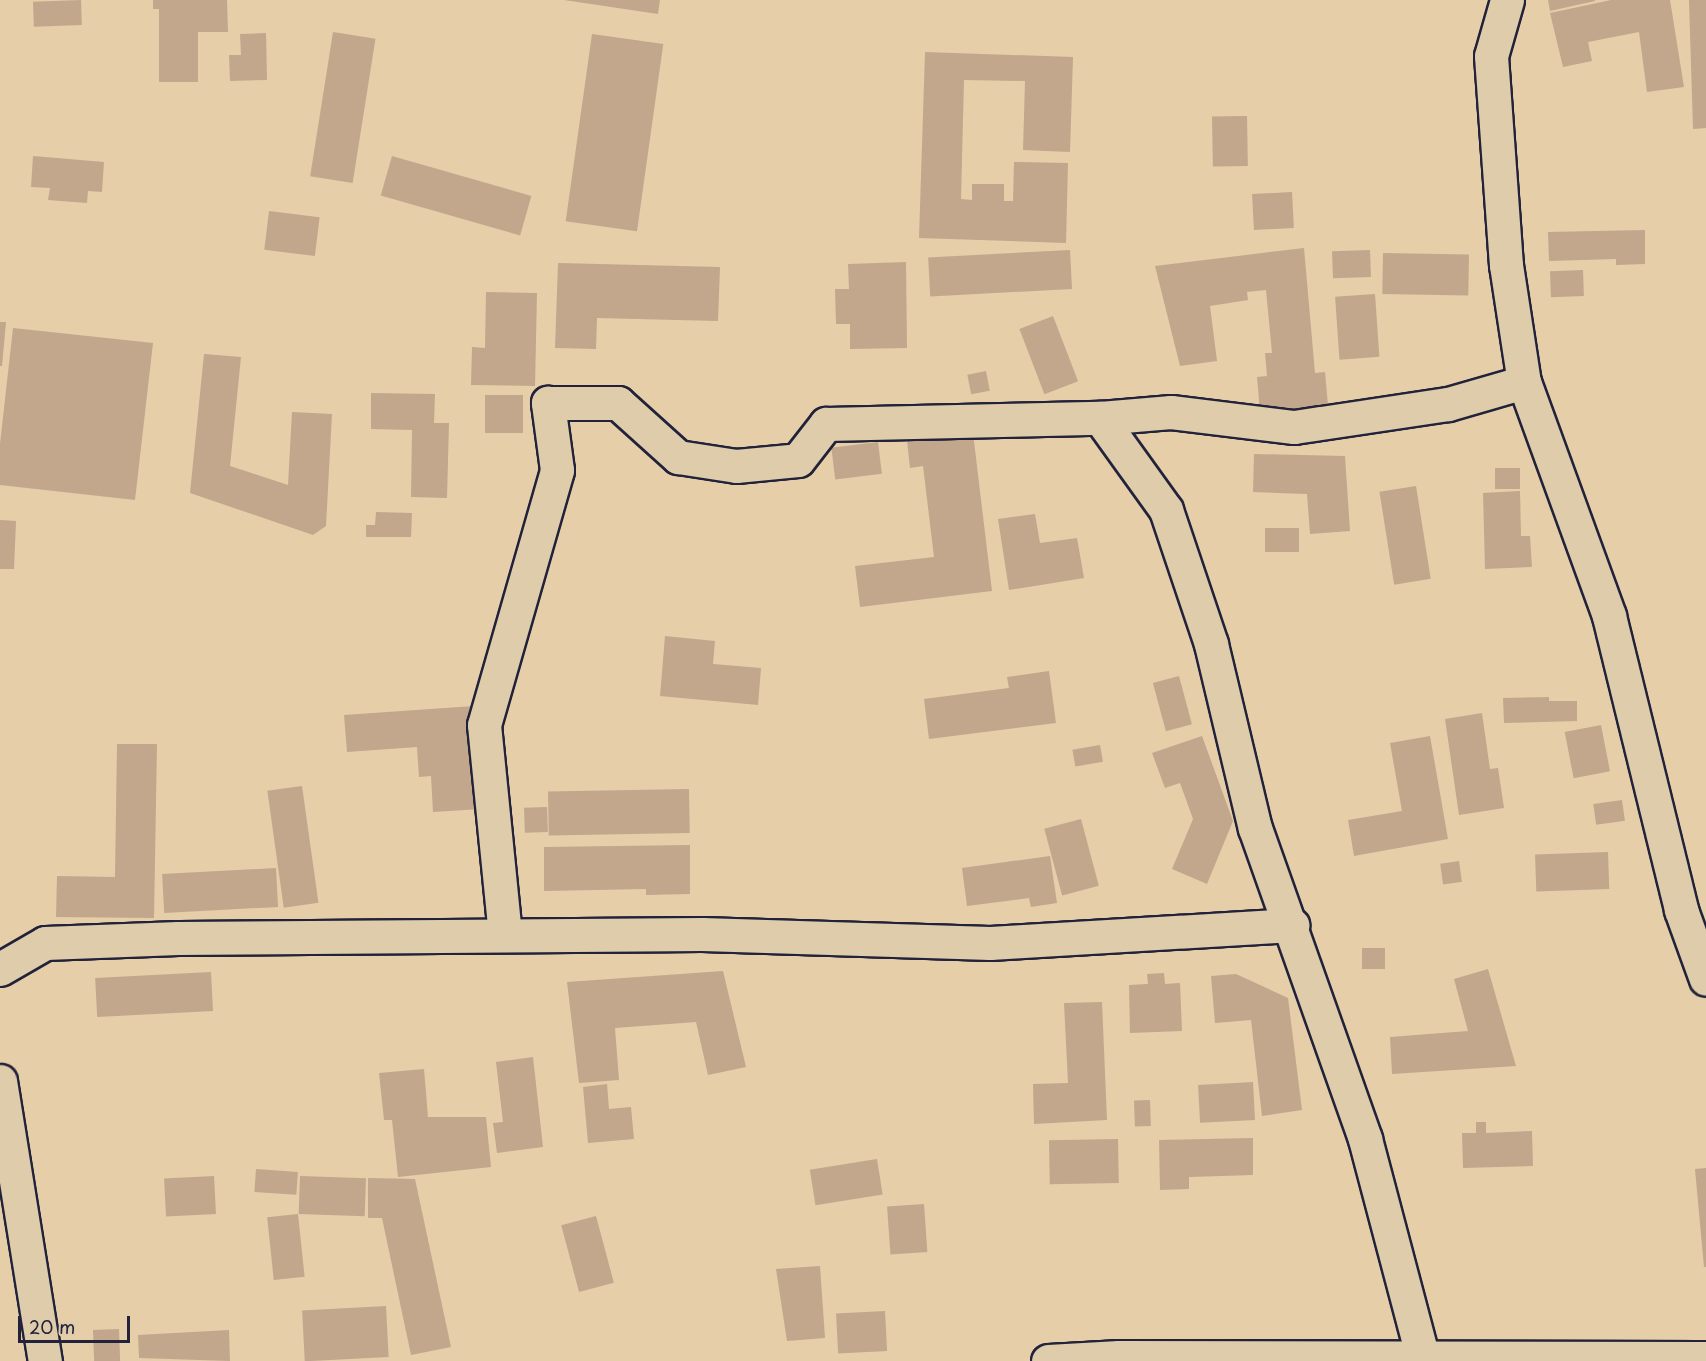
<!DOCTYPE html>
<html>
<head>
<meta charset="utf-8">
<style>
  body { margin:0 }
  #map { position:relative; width:1706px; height:1361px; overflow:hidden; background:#e5cea8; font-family:"Playpen Sans",sans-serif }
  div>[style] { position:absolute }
  .building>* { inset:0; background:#c2a78c; transform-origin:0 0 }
  .roads { filter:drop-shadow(2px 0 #22223b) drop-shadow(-2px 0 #22223b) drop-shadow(0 2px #22223b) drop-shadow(0 -2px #22223b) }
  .street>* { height:33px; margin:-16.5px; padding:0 16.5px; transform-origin:16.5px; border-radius:16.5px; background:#deccaa }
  span { translate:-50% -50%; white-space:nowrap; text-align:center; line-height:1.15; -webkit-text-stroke:4.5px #deccaa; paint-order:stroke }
  .scale { position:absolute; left:18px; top:1316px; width:112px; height:27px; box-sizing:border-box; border:3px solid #22223b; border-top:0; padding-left:8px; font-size:18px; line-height:21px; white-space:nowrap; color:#22223b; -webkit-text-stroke:4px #deccaa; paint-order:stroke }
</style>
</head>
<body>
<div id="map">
  <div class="building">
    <i style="left:81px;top:0;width:25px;height:48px;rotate:88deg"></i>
    <i style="clip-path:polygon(153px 0,227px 0,228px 32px,198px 32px,198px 82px,159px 82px,159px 9px,153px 9px)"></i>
    <i style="clip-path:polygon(564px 0,660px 0,658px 14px)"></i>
    <i style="clip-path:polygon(1548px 0,1595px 0,1595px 1px,1550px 11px)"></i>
    <i style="clip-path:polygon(1611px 0,1670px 0,1684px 87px,1647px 92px,1639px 32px,1588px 42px,1592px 61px,1563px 67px,1550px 13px)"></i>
    <i style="clip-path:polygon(1689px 0,1706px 0,1706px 128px,1693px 129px)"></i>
    <i style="left:333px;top:32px;width:43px;height:146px;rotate:9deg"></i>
    <i style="clip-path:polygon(266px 33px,267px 80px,230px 81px,229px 55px,241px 55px,240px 34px)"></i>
    <i style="left:592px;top:34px;width:72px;height:189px;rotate:8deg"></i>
    <i style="clip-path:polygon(925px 52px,1073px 57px,1070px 152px,1023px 150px,1025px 81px,964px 80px,961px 199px,972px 200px,972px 184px,1004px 184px,1004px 201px,1013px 201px,1014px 162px,1068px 163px,1066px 243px,919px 238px)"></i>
    <i style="left:1247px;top:116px;width:50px;height:35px;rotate:89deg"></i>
    <i style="clip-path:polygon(33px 156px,104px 162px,102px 192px,88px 191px,87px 203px,48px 200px,50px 188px,31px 187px)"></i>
    <i style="left:392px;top:156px;width:145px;height:41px;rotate:16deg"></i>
    <i style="left:1292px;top:192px;width:36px;height:40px;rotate:87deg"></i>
    <i style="left:269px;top:211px;width:51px;height:39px;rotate:7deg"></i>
    <i style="clip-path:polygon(1645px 230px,1645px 264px,1616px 265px,1616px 259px,1549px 261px,1548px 232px)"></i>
    <i style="clip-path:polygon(1304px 248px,1315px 373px,1325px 372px,1328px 406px,1260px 412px,1257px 377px,1267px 376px,1265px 353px,1272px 353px,1266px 290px,1247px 292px,1248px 300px,1210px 306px,1217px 361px,1180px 366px,1155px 266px)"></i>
    <i style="left:1070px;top:250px;width:39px;height:142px;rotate:87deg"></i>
    <i style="left:1370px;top:250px;width:27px;height:38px;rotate:88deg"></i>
    <i style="left:1383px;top:253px;width:86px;height:41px;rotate:1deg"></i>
    <i style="clip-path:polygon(906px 262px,907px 348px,850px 349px,850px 324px,836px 324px,835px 289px,849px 289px,848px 264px)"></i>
    <i style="clip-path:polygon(558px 263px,720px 267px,718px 321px,597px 318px,596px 349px,555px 348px)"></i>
    <i style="left:1583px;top:270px;width:26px;height:33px;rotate:88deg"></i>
    <i style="clip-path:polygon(486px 292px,537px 293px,535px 386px,471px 385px,472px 347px,485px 348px)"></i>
    <i style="left:1375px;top:294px;width:63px;height:40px;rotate:86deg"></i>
    <i style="left:1053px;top:316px;width:70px;height:36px;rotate:69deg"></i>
    <i style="clip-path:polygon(0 322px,6px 322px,2px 366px,0 366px)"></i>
    <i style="clip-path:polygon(13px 328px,153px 343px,135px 500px,0 485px,0 444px)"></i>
    <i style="clip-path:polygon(204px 354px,241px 357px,230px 466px,288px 485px,292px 412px,332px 414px,326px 526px,313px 535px,190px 493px)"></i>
    <i style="left:986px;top:371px;width:20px;height:19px;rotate:79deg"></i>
    <i style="clip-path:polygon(371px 393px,435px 394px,434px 423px,449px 423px,447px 498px,411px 497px,412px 430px,371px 429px)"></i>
    <i style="left:485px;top:395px;width:38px;height:38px"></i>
    <i style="clip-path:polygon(973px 433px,992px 591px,860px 607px,855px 566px,934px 557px,923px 466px,910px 468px,907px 440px)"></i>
    <i style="left:878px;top:442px;width:32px;height:47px;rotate:83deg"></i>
    <i style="clip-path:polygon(1254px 454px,1345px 456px,1350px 531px,1310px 534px,1307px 494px,1253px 492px)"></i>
    <i style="left:1520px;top:468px;width:21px;height:25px;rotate:90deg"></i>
    <i style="left:1416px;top:486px;width:94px;height:37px;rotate:81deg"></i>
    <i style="clip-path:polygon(1520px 491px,1521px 536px,1530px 536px,1532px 567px,1485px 569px,1483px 493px)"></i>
    <i style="clip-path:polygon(376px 512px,412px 513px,411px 537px,366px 537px,366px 525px,375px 525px)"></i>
    <i style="clip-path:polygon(1035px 514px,1040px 543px,1077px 538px,1084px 578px,1009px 590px,998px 519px)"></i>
    <i style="clip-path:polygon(0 520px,16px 521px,14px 569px,0 569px)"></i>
    <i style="left:1299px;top:528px;width:24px;height:34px;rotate:90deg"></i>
    <i style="clip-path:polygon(665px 636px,715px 641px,713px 664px,761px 668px,758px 705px,660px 696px)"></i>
    <i style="clip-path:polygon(1049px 671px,1056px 723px,929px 739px,924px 699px,1009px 688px,1007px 677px)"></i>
    <i style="left:1179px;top:676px;width:50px;height:27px;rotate:75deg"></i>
    <i style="clip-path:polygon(1549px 697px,1549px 701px,1577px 701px,1577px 721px,1504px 723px,1503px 698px)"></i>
    <i style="clip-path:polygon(474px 706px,481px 809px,433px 812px,431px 776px,419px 777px,417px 747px,347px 752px,344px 715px)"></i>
    <i style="clip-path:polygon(1482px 713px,1490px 769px,1498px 768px,1504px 808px,1459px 815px,1445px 719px)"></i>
    <i style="left:1601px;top:725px;width:47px;height:37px;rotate:79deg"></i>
    <i style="clip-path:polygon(1202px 736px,1233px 821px,1207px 884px,1172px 869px,1193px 819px,1180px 783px,1165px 788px,1152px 753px)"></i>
    <i style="clip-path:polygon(1430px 736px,1448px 839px,1354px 856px,1348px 820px,1402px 811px,1390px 743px)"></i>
    <i style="clip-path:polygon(117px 744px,157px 744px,154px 918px,56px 917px,57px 876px,115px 877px)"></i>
    <i style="left:1100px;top:745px;width:17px;height:28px;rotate:80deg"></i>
    <i style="left:302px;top:786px;width:118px;height:35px;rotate:82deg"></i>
    <i style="left:689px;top:789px;width:44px;height:141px;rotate:89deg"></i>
    <i style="left:1622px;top:800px;width:21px;height:29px;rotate:82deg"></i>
    <i style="left:547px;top:807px;width:25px;height:23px;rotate:88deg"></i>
    <i style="left:1081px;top:819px;width:69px;height:38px;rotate:75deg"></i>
    <i style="clip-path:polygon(690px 845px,690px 894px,646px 895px,646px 889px,544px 891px,544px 847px)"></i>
    <i style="left:1608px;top:852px;width:37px;height:73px;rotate:88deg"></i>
    <i style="clip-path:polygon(1050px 856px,1057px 903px,1031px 907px,1029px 898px,967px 906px,962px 868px)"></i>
    <i style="left:1459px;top:861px;width:21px;height:19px;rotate:82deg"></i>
    <i style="left:276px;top:868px;width:39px;height:114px;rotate:87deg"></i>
    <i style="left:1362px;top:948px;width:23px;height:21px"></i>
    <i style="clip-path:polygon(1488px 969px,1516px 1066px,1392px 1074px,1390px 1037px,1468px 1031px,1454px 979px)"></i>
    <i style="clip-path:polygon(723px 971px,746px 1067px,708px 1075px,696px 1022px,615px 1028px,619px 1080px,579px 1083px,567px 982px)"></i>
    <i style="left:211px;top:972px;width:39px;height:116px;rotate:87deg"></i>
    <i style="clip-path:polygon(1164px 973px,1165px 984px,1180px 983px,1182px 1031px,1130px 1033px,1129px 985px,1148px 984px,1147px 974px)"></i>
    <i style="clip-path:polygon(1236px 974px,1288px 998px,1302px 1110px,1262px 1116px,1251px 1020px,1215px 1023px,1211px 976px)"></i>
    <i style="clip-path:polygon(1102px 1002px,1107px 1120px,1034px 1124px,1033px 1084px,1068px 1083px,1064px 1003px)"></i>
    <i style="clip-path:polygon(533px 1057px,543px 1147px,497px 1153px,493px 1123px,503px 1122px,496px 1062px)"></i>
    <i style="clip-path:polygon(424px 1069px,428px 1117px,486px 1117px,491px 1167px,398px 1177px,392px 1120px,384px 1120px,379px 1073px)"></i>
    <i style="left:1253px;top:1082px;width:38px;height:55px;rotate:87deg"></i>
    <i style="clip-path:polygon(607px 1084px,609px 1109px,631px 1107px,634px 1139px,588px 1143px,583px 1087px)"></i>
    <i style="left:1150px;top:1100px;width:26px;height:16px;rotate:88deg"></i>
    <i style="clip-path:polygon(1476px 1122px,1486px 1122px,1486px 1133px,1532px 1131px,1533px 1166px,1463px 1168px,1462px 1133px,1476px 1133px)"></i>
    <i style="clip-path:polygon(1253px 1138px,1253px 1175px,1189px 1177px,1189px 1189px,1160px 1190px,1159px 1140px)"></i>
    <i style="left:1118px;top:1139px;width:44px;height:69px;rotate:89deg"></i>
    <i style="left:877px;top:1159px;width:36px;height:68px;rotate:81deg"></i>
    <i style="clip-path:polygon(1706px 1168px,1706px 1267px,1704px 1267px,1695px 1169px)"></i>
    <i style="left:256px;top:1169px;width:42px;height:23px;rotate:4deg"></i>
    <i style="left:214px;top:1176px;width:38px;height:50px;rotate:87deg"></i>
    <i style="left:300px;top:1176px;width:66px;height:38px;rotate:2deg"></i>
    <i style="clip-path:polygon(368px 1178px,415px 1179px,451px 1347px,411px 1355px,382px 1218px,368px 1218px)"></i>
    <i style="left:924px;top:1204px;width:48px;height:37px;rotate:86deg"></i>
    <i style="left:298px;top:1214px;width:63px;height:31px;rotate:84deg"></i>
    <i style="left:596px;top:1216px;width:69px;height:36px;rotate:75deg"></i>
    <i style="clip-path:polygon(820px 1266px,825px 1338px,787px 1341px,776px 1269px)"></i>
    <i style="left:386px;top:1306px;width:51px;height:84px;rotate:87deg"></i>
    <i style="left:885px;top:1311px;width:40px;height:49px;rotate:87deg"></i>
    <i style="left:119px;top:1329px;width:32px;height:26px;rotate:88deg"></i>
    <i style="clip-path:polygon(229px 1330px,230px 1361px,139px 1358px,138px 1335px)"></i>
  </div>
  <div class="roads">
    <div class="street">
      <i style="left:1507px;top:0;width:58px;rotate:105.9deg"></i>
      <i style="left:1491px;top:56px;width:210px;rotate:85.9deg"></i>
      <i style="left:1506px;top:265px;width:118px;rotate:81.3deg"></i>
      <i style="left:1524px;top:382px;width:249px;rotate:70deg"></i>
      <i style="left:1609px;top:616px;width:303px;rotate:76.2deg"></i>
      <i style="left:1681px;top:910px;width:73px;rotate:70.1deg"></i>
      <i style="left:1100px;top:418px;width:113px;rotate:54.3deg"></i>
      <i style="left:1166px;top:510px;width:141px;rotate:71.4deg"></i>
      <i style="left:1211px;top:644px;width:189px;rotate:76.6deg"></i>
      <i style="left:1255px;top:828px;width:330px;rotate:70.5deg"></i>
      <i style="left:1365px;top:1139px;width:228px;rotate:75.2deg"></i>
      <i style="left:505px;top:935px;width:211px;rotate:-95.7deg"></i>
      <i style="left:484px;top:725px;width:265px;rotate:-74deg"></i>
      <i style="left:557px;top:470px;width:68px;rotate:-97.7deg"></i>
      <i style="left:548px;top:403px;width:70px"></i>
      <i style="left:618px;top:403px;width:81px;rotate:42deg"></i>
      <i style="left:678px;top:457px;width:59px;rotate:8.8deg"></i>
      <i style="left:736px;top:466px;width:62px;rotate:-5.5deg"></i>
      <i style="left:798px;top:460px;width:46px;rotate:-52.1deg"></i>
      <i style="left:826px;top:424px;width:274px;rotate:-1.3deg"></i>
      <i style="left:1100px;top:418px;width:71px;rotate:-4.8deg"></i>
      <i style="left:1171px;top:412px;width:124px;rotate:7deg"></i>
      <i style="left:1294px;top:427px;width:156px;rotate:-8.5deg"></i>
      <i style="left:1448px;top:404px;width:79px;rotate:-16.1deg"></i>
      <i style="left:0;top:969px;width:52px;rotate:-30deg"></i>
      <i style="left:45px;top:943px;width:133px;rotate:-2.2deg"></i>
      <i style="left:178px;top:938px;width:524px;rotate:-0.44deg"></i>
      <i style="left:702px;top:934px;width:288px;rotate:1.8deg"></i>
      <i style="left:990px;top:943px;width:303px;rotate:-3.4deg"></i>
      <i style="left:0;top:1081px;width:284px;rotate:80.9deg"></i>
      <i style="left:1048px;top:1361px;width:71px;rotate:-3.2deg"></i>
      <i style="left:1119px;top:1357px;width:587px;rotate:0.1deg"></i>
    </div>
  </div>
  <div class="scale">20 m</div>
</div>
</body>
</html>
